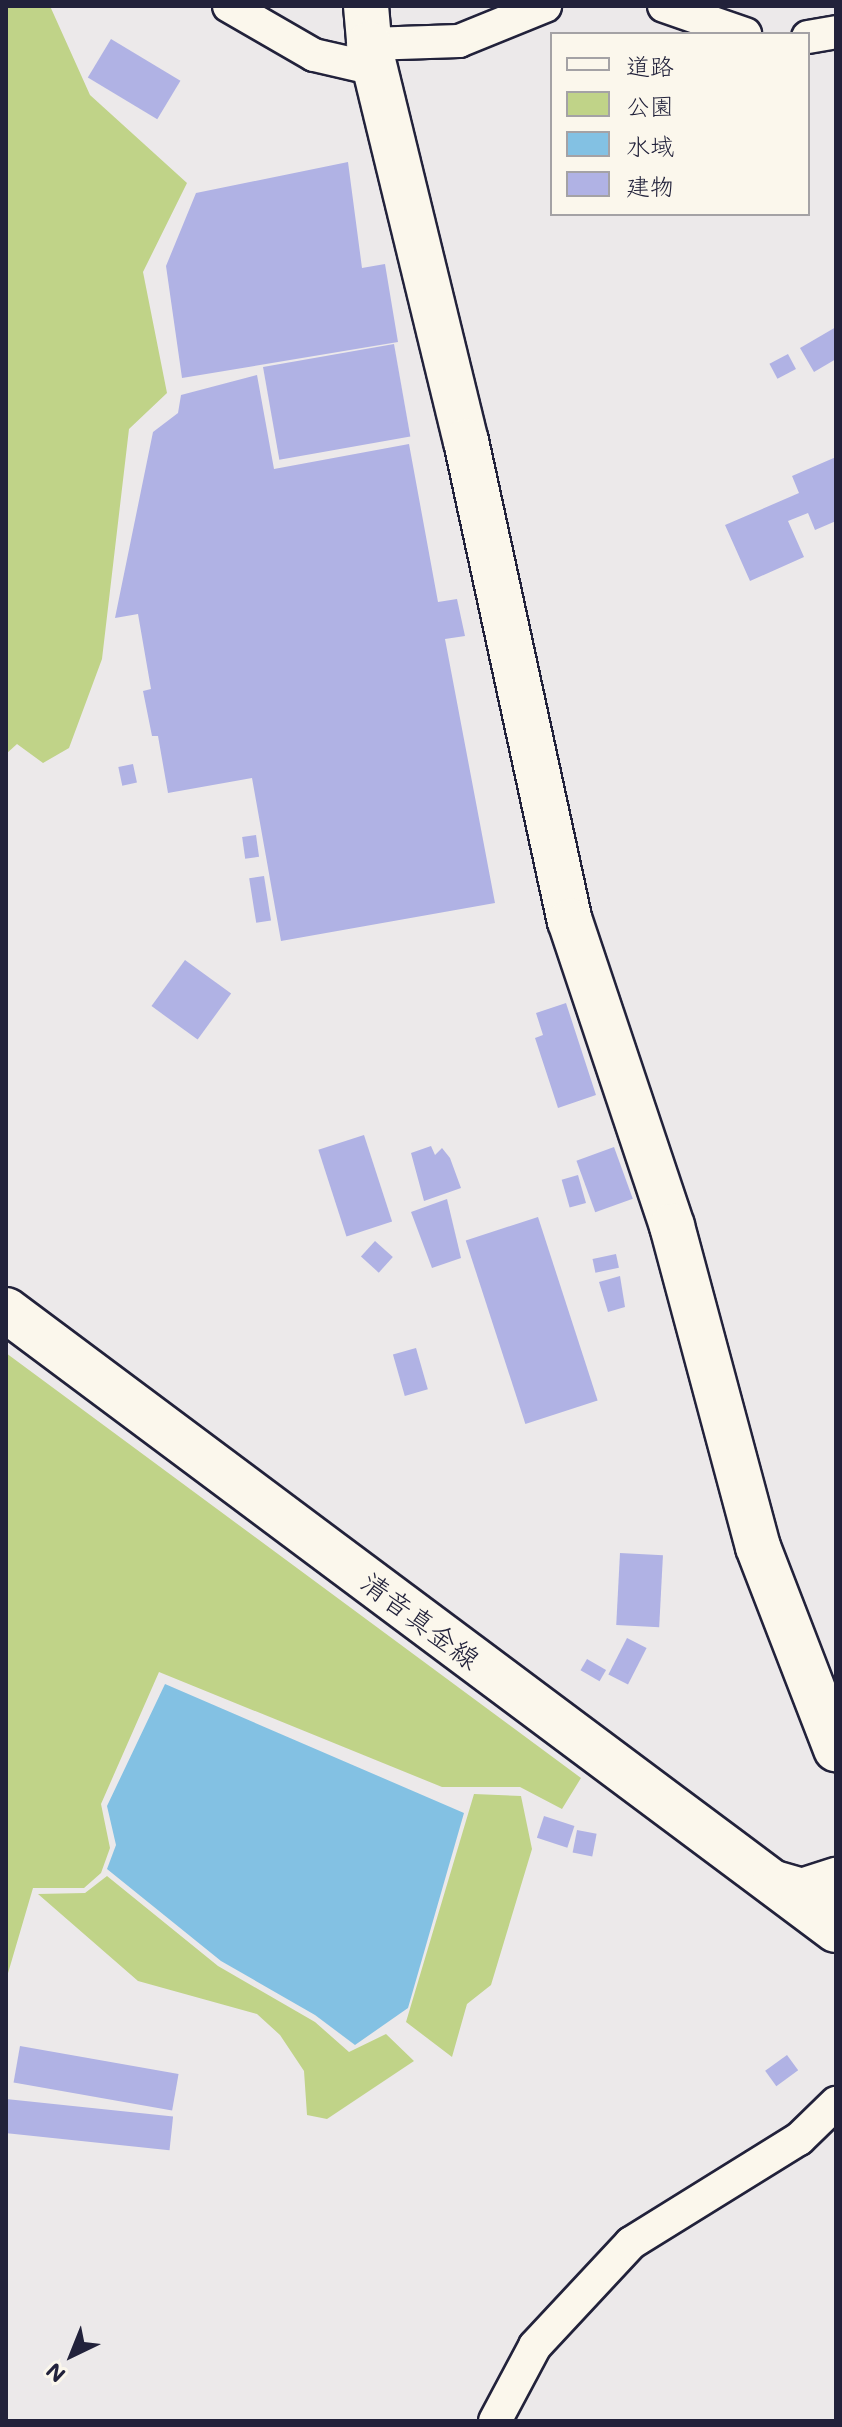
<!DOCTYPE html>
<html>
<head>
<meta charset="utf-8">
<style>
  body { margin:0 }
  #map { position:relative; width:842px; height:2427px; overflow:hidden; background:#ece9ea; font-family:Mali,"Klee One",sans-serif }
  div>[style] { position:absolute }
  .green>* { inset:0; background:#c0d388 }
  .water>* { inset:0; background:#83c1e3 }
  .building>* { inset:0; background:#b0b2e4; transform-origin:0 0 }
  .roads { filter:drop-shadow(2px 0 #22223b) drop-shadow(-2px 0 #22223b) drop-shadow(0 2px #22223b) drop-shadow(0 -2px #22223b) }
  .street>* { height:32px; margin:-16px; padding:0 16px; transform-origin:16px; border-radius:16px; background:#fbf7ec }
  .secondary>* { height:44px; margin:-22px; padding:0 22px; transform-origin:22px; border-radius:22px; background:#fbf7ec }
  span { translate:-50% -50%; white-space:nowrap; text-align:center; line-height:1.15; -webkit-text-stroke:8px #fbf7ec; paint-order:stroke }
  .street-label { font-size:28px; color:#22223b }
  .frame { position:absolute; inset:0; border:8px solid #22223b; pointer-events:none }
  .legend { position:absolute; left:550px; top:32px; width:260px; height:184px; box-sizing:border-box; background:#fbf7ec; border:2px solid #a4a2a5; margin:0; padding:10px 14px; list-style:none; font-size:24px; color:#22223b }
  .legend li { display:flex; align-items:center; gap:16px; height:40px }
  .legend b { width:40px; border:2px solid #a4a2a5 }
  .north { position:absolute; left:32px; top:2315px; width:80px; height:80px; -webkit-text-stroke:6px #fbf7ec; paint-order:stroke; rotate:223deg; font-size:22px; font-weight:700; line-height:32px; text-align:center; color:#22223b }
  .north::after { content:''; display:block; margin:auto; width:28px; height:36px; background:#22223b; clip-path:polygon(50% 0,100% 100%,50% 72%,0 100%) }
</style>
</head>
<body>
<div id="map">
  <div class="green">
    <i style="clip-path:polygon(6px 6px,50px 6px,90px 95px,187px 183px,143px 272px,167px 393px,129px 429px,102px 659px,69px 748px,43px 763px,17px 744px,6px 754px)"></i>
    <i style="clip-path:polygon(6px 1353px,581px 1778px,562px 1809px,520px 1787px,442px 1787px,159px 1672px,101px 1804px,110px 1848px,101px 1873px,84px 1888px,33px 1888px,6px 1980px)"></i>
    <i style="clip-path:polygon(474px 1794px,521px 1796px,532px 1849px,491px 1985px,467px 2004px,452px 2057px,406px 2022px)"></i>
    <i style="clip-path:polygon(107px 1876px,218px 1966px,315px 2022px,349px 2052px,386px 2034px,414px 2061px,327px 2119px,307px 2115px,304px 2071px,280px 2035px,257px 2014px,138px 1981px,38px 1894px,85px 1893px)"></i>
  </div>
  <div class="water">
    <i style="clip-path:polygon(165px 1684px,464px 1813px,408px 2008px,355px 2045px,315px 2015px,221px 1961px,107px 1869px,116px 1845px,107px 1806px)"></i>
  </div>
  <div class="building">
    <i style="left:111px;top:39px;width:81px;height:45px;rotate:31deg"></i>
    <i style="clip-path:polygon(348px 162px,362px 268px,385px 264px,398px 342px,182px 378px,166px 266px,196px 193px)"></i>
    <i style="clip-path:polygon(836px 327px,836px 359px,814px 372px,800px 348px)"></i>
    <i style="left:394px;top:344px;width:94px;height:133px;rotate:80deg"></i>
    <i style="left:788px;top:354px;width:17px;height:21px;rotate:62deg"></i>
    <i style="clip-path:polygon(257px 375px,274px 469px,409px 444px,438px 602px,457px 599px,465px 636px,445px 639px,495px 903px,281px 941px,252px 778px,168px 793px,158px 736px,152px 736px,143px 691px,151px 689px,138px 614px,115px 618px,153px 432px,178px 413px,181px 395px)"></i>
    <i style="clip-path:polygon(836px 457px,836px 521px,815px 530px,808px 513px,788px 521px,804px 557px,750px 581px,725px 525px,799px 493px,792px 476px)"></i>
    <i style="left:133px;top:764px;width:19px;height:15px;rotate:78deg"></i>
    <i style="left:256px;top:835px;width:22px;height:14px;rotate:82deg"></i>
    <i style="left:264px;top:876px;width:45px;height:15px;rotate:81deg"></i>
    <i style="left:185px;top:960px;width:57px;height:57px;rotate:36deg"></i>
    <i style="clip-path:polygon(566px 1003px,596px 1095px,558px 1108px,535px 1038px,543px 1035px,536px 1013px)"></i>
    <i style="left:364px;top:1135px;width:91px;height:48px;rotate:72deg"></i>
    <i style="clip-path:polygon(431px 1146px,435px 1155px,442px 1148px,450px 1158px,461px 1188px,424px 1201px,411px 1153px)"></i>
    <i style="left:614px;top:1147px;width:55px;height:40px;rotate:70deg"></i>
    <i style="left:578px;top:1175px;width:29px;height:17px;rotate:74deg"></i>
    <i style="clip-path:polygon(447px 1199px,461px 1258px,432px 1268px,411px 1212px)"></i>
    <i style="left:538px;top:1217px;width:193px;height:76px;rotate:72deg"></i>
    <i style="left:375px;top:1241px;width:24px;height:21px;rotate:42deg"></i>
    <i style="left:616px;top:1254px;width:14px;height:24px;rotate:78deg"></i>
    <i style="clip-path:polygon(620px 1276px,625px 1307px,608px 1312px,599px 1282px)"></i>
    <i style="left:416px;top:1348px;width:43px;height:24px;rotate:74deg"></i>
    <i style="left:620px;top:1553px;width:43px;height:72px;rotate:3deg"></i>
    <i style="left:627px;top:1638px;width:22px;height:41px;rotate:27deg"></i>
    <i style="left:587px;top:1659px;width:22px;height:13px;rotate:30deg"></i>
    <i style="left:544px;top:1816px;width:32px;height:23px;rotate:18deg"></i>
    <i style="left:577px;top:1830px;width:20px;height:23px;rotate:11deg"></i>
    <i style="left:20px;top:2046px;width:161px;height:37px;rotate:10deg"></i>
    <i style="left:787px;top:2055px;width:19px;height:27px;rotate:54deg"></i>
    <i style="left:6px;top:2099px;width:168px;height:34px;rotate:6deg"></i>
  </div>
  <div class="roads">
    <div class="street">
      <i style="left:229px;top:6px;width:98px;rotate:30deg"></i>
      <i style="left:314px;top:55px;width:63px;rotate:12.9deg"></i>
      <i style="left:664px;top:6px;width:86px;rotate:19.1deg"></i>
      <i style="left:808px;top:37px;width:28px;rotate:-10deg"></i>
      <i style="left:369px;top:44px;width:90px;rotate:-1.9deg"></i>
      <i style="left:459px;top:41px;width:93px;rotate:-22.1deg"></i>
      <i style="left:495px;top:2421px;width:85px;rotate:-61.9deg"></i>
      <i style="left:535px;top:2346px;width:141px;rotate:-47deg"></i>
      <i style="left:631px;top:2243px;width:198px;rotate:-31.8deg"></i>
      <i style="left:799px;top:2139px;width:52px;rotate:-44.2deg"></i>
    </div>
    <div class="secondary">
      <i style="left:366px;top:6px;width:38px;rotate:85deg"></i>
      <i style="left:369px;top:44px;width:409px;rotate:76.3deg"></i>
      <i style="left:466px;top:441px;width:491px;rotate:77.8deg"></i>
      <i style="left:570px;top:921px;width:322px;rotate:71.5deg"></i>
      <i style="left:672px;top:1226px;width:332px;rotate:75deg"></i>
      <i style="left:758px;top:1547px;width:217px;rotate:68.9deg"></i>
      <i style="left:6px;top:1310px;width:1036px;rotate:36.76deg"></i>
      <i style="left:774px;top:1883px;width:29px;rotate:16deg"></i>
      <i style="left:802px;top:1891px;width:36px;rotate:-18deg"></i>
    </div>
  </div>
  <div class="street-label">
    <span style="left:421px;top:1620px;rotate:37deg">清音真金線</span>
  </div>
  <div class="frame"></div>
  <ul class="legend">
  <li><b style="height:10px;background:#fbf7ec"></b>道路</li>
  <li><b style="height:22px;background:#c0d388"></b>公園</li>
  <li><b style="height:22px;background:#83c1e3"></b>水域</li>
  <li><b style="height:22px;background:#b0b2e4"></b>建物</li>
  </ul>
  <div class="north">N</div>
</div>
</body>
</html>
